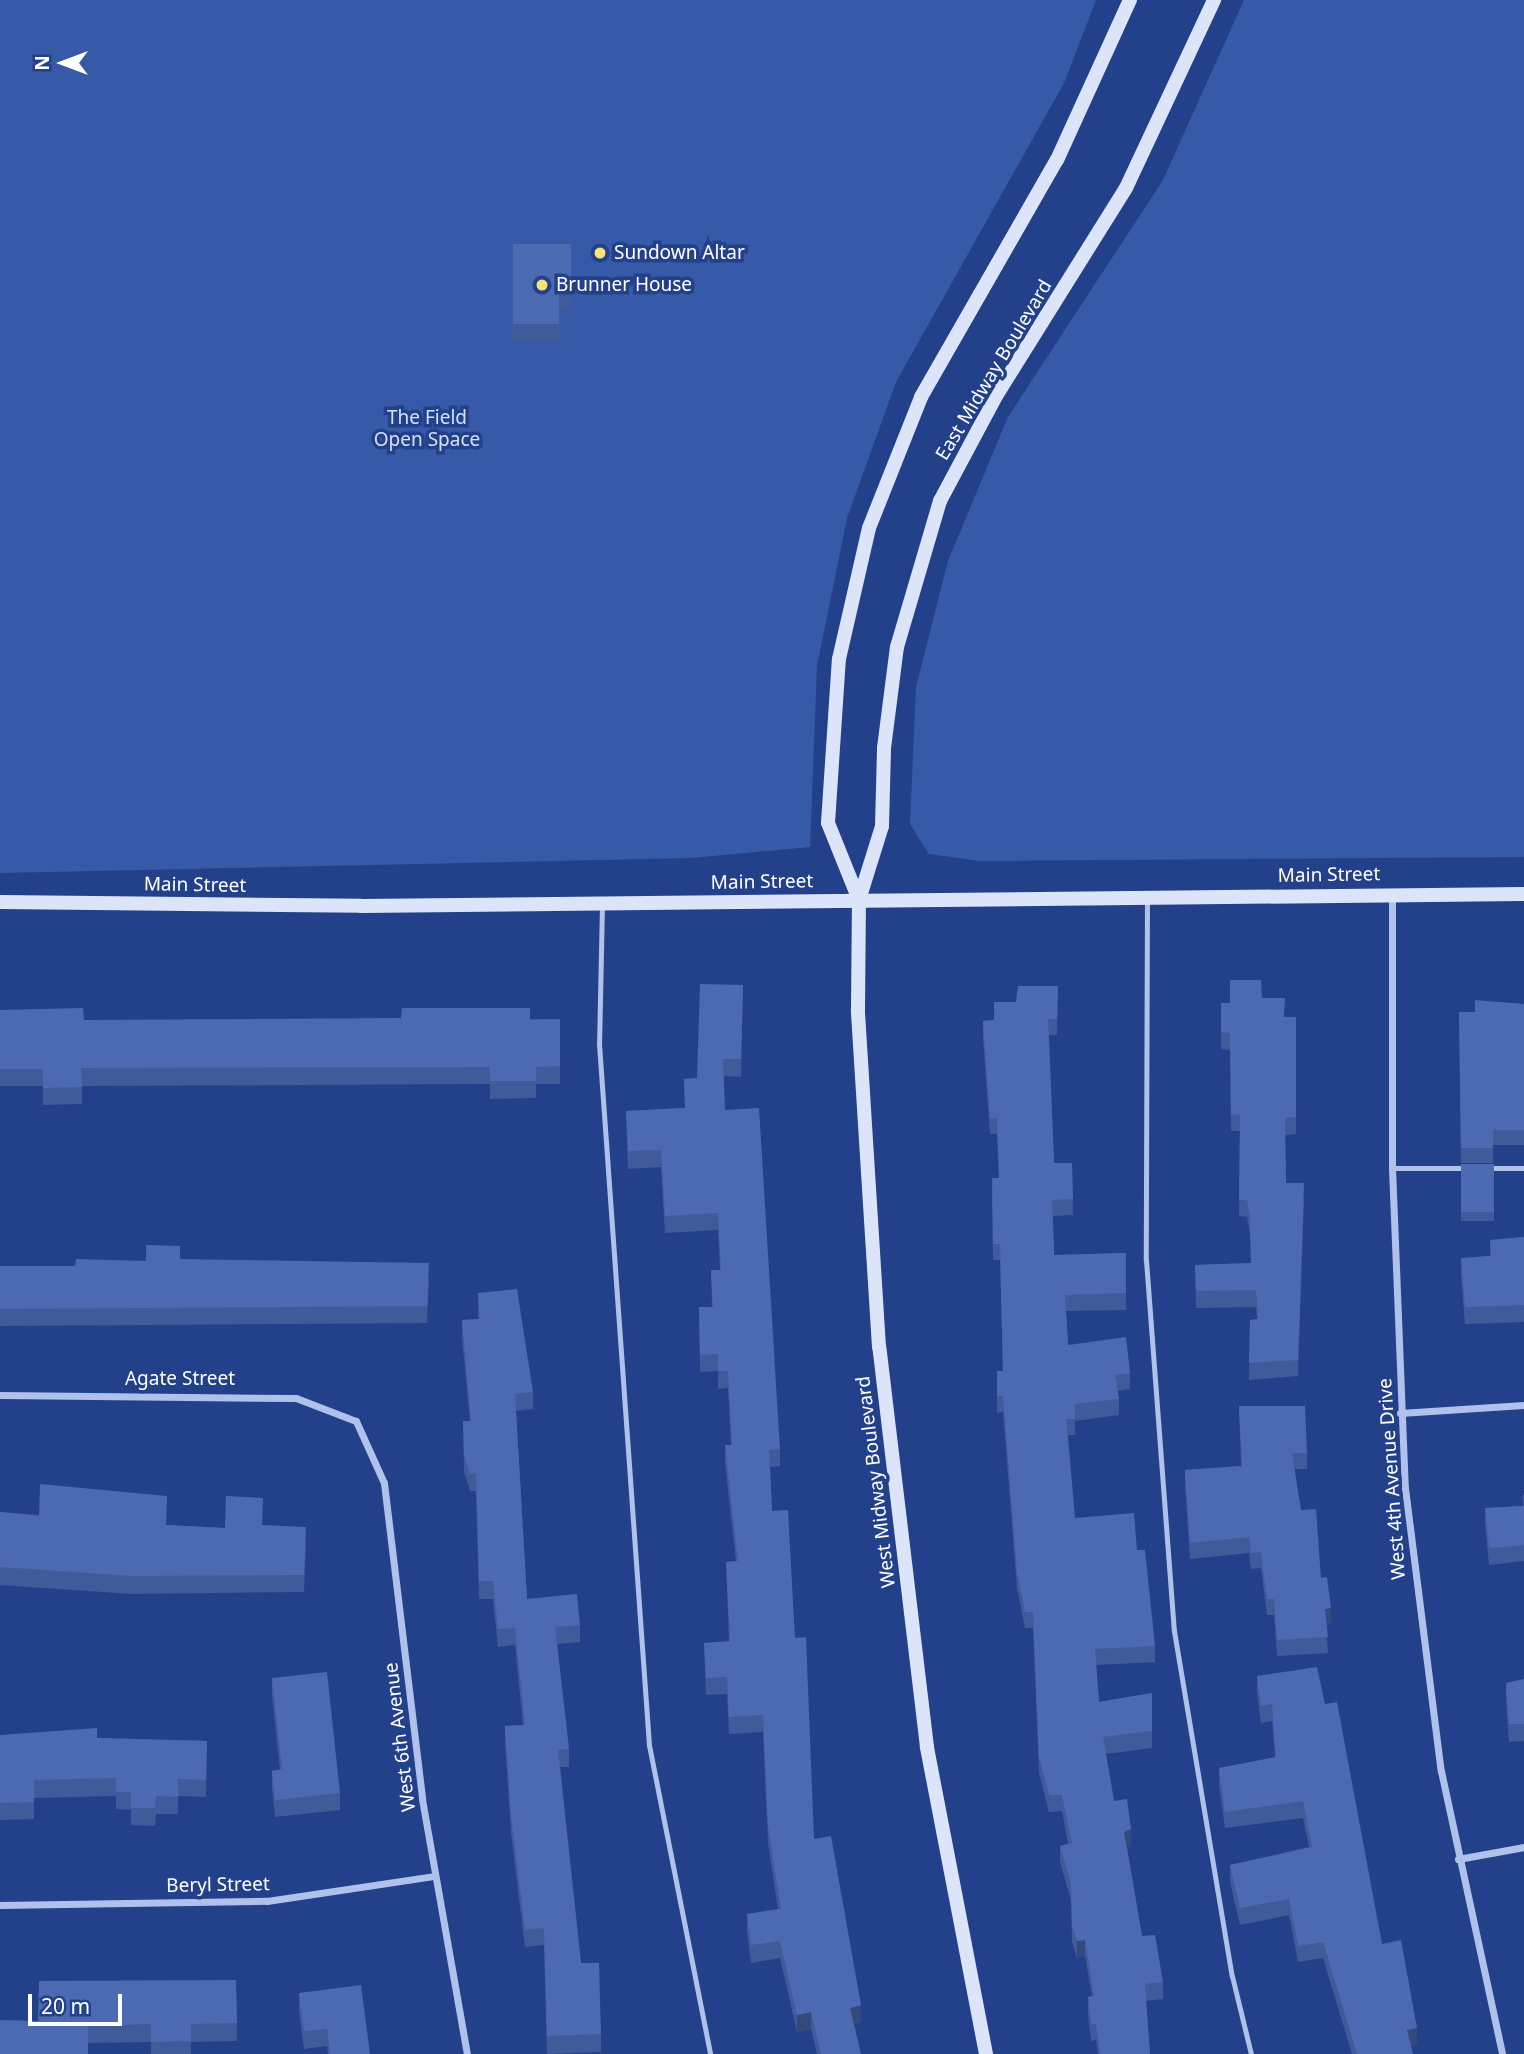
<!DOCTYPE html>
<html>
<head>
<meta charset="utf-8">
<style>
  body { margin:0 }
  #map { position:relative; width:1524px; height:2054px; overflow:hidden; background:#23418b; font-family:"Noto Sans",sans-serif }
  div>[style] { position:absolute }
  .green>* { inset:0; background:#375aa8 }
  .service>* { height:5px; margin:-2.5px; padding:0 2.5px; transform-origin:2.5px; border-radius:2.5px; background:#b0c2eb }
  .minor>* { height:7px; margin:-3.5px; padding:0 3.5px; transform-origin:3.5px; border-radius:3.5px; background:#b0c2eb }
  .secondary>* { height:14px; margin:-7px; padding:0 7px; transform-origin:7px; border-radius:7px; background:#dbe4f8 }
  .wall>* { inset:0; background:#405b99; transform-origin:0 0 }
  .shaded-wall>* { inset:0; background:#344a7d; transform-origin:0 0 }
  .building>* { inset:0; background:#4b6ab2; transform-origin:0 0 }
  .dots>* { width:19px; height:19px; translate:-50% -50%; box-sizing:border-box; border:4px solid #23418b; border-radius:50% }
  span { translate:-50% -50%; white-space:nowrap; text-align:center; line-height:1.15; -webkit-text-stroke:7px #23418b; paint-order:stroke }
  .poi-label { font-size:19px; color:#fff }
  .left { translate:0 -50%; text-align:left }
  .street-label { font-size:19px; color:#fff }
  .park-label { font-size:19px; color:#d5e0f8 }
  .north { position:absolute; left:28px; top:28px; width:70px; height:70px; -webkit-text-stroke:5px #23418b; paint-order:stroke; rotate:270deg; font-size:19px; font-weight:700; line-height:28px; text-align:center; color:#fff }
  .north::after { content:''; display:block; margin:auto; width:24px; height:32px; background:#fff; clip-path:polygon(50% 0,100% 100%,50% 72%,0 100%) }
  .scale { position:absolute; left:28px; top:1994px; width:94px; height:32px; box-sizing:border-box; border:4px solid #fff; border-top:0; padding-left:9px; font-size:21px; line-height:24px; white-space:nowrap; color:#fff; -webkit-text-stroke:5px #23418b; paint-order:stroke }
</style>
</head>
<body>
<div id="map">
  <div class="green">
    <i style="clip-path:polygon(0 0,1096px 0,1064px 83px,896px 382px,847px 518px,817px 666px,810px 847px,691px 858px,0 873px)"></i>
    <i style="clip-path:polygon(1244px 0,1524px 0,1524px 857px,980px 861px,929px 854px,910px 824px,916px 687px,948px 561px,1008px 417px,1163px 180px)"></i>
  </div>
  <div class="service">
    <i style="left:1147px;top:900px;width:360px;rotate:90.2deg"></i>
    <i style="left:1146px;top:1260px;width:372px;rotate:85.7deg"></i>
    <i style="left:1174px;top:1631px;width:350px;rotate:80.5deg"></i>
    <i style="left:1232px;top:1976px;width:80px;rotate:76.3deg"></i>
    <i style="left:602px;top:904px;width:140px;rotate:91.2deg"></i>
    <i style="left:599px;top:1044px;width:703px;rotate:85.92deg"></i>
    <i style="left:649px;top:1745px;width:315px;rotate:78.8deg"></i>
    <i style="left:1392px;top:1168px;width:73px"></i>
    <i style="left:1489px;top:1168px;width:35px"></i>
  </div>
  <div class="minor">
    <i style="left:1392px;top:895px;width:273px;rotate:90deg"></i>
    <i style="left:1392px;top:1168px;width:320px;rotate:87.7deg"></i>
    <i style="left:1405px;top:1488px;width:285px;rotate:82.8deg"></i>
    <i style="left:1441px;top:1771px;width:289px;rotate:77.8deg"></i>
    <i style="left:0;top:1395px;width:296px;rotate:0.6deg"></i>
    <i style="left:296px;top:1398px;width:64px;rotate:21deg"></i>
    <i style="left:356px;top:1421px;width:68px;rotate:65.7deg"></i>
    <i style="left:384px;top:1483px;width:318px;rotate:83.1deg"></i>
    <i style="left:422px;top:1799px;width:259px;rotate:80deg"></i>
    <i style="left:1400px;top:1413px;width:124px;rotate:-3.7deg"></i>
    <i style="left:1458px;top:1859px;width:67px;rotate:-10.3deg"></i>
    <i style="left:0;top:1905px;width:267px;rotate:-0.9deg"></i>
    <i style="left:267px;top:1901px;width:170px;rotate:-8.5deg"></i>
  </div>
  <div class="secondary">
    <i style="left:859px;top:900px;width:83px;rotate:-111.9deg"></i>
    <i style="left:828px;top:823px;width:164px;rotate:-86.2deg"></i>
    <i style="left:839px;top:659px;width:134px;rotate:-77.1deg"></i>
    <i style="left:869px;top:528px;width:141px;rotate:-68.3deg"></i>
    <i style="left:921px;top:397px;width:273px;rotate:-60.2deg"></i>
    <i style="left:1057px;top:160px;width:176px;rotate:-65.5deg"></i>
    <i style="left:0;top:902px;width:361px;rotate:0.6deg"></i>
    <i style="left:361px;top:906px;width:1163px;rotate:-0.59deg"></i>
    <i style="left:986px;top:2054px;width:313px;rotate:-100.9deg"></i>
    <i style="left:927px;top:1747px;width:403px;rotate:-96.8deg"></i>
    <i style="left:879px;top:1347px;width:338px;rotate:-93.6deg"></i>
    <i style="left:858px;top:1010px;width:110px;rotate:-89.5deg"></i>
    <i style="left:859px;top:900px;width:77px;rotate:-72.7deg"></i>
    <i style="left:882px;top:826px;width:78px;rotate:-88.5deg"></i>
    <i style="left:884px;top:748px;width:102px;rotate:-82.7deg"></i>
    <i style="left:897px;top:647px;width:152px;rotate:-73.6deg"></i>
    <i style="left:940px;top:501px;width:119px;rotate:-61.9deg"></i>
    <i style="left:996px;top:396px;width:245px;rotate:-58deg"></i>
    <i style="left:1126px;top:188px;width:208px;rotate:-64.9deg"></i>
  </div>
  <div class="wall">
    <i style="clip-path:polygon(513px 244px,571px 244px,571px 309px,559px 309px,559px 341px,513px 341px)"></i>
    <i style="clip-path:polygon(743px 985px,741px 1077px,723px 1076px,725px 1110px,780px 1449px,780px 1466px,770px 1467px,772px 1511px,795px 1638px,814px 1839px,861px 2022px,854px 2024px,861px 2054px,817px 2054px,811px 2029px,797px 2032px,780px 1958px,751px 1963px,747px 1932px,747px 1914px,778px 1909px,768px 1843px,763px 1732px,729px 1734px,727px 1694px,706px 1695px,704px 1643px,729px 1642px,726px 1562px,736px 1561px,725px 1463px,725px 1445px,731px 1445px,728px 1388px,718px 1389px,718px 1371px,700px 1372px,699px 1307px,712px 1307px,711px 1270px,720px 1270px,718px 1230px,665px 1233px,661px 1167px,628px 1169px,626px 1111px,685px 1108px,684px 1079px,697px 1078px)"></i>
    <i style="clip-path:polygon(1058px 986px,1057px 1035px,1049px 1035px,1054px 1163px,1072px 1163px,1073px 1215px,1053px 1216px,1054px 1255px,1126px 1253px,1126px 1310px,1066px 1311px,1068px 1345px,1130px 1373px,1130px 1389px,1117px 1391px,1119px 1399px,1119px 1415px,1075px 1421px,1075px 1435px,1068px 1435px,1075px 1518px,1137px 1550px,1155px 1646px,1155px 1662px,1096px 1665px,1099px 1702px,1152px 1693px,1152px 1748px,1106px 1754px,1114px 1801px,1131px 1846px,1127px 1847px,1142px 1936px,1163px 1982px,1163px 1999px,1146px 2001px,1150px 2054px,1098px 2054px,1096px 2040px,1091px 2041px,1088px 2014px,1088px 1997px,1092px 1996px,1085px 1956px,1077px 1958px,1072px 1942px,1071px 1900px,1060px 1862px,1060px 1846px,1068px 1844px,1062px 1811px,1049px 1812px,1039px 1773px,1033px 1628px,1025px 1628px,1017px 1588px,1003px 1412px,997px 1413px,997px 1371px,1003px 1371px,1000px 1260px,993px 1260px,992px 1178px,999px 1178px,997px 1134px,990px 1134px,983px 1037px,983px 1021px,994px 1020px,1016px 1002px)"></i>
    <i style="clip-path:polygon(1262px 998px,1285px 1017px,1296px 1017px,1296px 1134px,1285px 1135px,1286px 1183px,1304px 1200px,1298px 1376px,1249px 1380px,1250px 1320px,1257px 1319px,1256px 1307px,1196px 1308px,1195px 1265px,1251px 1263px,1250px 1235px,1247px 1217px,1239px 1216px,1240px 1131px,1231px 1131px,1230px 1050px,1221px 1049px,1221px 1003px,1230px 1003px)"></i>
    <i style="clip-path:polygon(1524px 1004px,1524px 1145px,1493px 1145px,1493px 1163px,1461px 1163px,1459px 1012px,1475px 1012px)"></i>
    <i style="clip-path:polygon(0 1010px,84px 1020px,560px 1019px,560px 1084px,536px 1084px,536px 1098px,490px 1099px,490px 1084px,82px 1086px,82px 1104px,43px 1105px,43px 1086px,0 1086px)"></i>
    <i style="left:1461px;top:1164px;width:33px;height:57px"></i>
    <i style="clip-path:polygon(1524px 1237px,1524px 1322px,1465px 1324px,1461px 1276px,1461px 1258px,1490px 1256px,1490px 1240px)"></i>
    <i style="clip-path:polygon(180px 1259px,429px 1281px,427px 1323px,0 1326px,0 1266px,75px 1266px)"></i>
    <i style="clip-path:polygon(478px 1293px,533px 1392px,533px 1409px,516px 1411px,527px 1599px,580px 1625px,580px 1642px,557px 1644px,569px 1749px,569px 1767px,560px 1767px,581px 1963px,601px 2034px,601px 2052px,547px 2054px,544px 1945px,525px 1947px,511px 1832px,505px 1743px,505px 1726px,523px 1725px,515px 1645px,498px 1647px,493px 1599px,479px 1599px,476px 1491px,470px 1491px,464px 1472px,463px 1421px,470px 1421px,462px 1338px,462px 1320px,478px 1319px)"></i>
    <i style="clip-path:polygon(1239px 1406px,1307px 1453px,1307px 1469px,1294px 1469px,1301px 1510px,1321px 1578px,1331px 1624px,1326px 1625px,1328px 1653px,1277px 1656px,1274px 1615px,1267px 1615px,1261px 1568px,1251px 1569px,1249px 1553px,1190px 1559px,1185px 1486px,1185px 1470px,1241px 1466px)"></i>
    <i style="clip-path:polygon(1524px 1495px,1524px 1561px,1489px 1565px,1485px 1524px,1485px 1508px,1523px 1506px)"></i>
    <i style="clip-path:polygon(0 1512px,167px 1525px,225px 1528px,262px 1525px,306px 1544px,304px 1592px,132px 1594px,0 1585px)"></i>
    <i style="clip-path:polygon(1257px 1676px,1325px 1704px,1382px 1944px,1417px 2044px,1411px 2046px,1413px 2054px,1352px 2054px,1323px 1958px,1298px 1962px,1289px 1915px,1240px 1925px,1230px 1882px,1230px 1865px,1309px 1847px,1303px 1818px,1225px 1828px,1219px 1785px,1219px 1768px,1275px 1758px,1272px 1721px,1261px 1723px,1257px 1693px)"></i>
    <i style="clip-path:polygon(272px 1678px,340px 1793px,340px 1810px,275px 1817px,272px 1788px,272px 1771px,280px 1770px,272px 1695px)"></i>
    <i style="clip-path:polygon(1524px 1679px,1524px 1741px,1509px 1742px,1506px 1700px,1506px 1683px)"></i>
    <i style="clip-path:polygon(0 1735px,207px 1741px,206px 1797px,178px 1796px,178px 1814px,156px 1814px,155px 1826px,131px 1825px,131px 1810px,116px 1809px,116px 1796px,34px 1798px,34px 1819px,0 1820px)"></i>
    <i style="clip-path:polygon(236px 1980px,237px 2041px,191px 2042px,191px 2054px,151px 2054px,151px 2042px,88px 2043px,38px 2021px)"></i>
    <i style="clip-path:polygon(299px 1993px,370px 2054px,328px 2054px,327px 2046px,304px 2049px,299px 2011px)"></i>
  </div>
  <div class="shaded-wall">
    <i style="left:1331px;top:1608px;width:16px;height:6px;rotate:90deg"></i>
    <i style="clip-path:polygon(1131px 1829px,1131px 1846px,1124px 1848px,1124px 1832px)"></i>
    <i style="clip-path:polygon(1085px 1940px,1085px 1956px,1077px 1958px,1077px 1941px)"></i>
    <i style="clip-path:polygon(861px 2005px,861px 2022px,850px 2025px,850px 2008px)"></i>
    <i style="clip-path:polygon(811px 2012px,811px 2029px,797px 2032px,797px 2015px)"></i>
    <i style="clip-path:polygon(1417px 2028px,1417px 2044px,1407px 2046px,1407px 2030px)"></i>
  </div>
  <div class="building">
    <i style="clip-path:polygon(513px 244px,571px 244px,571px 291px,559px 291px,559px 324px,513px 324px)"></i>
    <i style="clip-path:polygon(1230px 980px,1261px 980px,1262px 998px,1285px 998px,1284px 1017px,1296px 1017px,1296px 1117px,1285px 1118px,1286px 1183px,1304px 1183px,1298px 1360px,1249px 1363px,1250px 1320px,1258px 1319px,1256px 1290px,1196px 1291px,1195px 1265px,1251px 1263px,1250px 1218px,1247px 1200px,1239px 1200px,1240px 1115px,1231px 1114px,1230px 1033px,1221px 1032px,1221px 1003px,1230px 1003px)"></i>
    <i style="clip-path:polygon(700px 984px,743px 985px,741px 1059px,723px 1059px,725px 1110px,759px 1108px,780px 1449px,769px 1450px,772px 1511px,788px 1510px,795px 1638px,806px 1637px,814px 1839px,831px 1836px,861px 2005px,850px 2008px,861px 2054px,821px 2054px,811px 2012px,797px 2015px,780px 1941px,751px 1945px,747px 1914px,781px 1909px,768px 1826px,763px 1715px,729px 1717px,727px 1677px,706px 1678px,704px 1643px,730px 1641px,726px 1562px,738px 1561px,725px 1445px,732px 1445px,728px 1371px,718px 1371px,718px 1354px,700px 1355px,699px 1307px,713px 1307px,711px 1270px,721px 1270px,718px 1213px,665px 1216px,661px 1150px,628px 1151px,626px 1111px,685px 1108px,684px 1079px,697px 1078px)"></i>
    <i style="clip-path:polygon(1018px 986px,1058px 986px,1057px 1019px,1048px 1019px,1054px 1163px,1072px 1163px,1073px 1199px,1052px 1200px,1054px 1255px,1126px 1253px,1126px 1293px,1065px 1295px,1068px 1345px,1126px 1337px,1130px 1373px,1115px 1375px,1119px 1399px,1075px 1404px,1075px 1419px,1066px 1419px,1075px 1518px,1134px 1513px,1137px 1550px,1145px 1550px,1155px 1646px,1095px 1649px,1099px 1702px,1152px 1693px,1152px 1731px,1103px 1737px,1114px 1801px,1127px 1799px,1131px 1829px,1124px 1832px,1142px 1936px,1155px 1935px,1163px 1982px,1145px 1984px,1150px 2054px,1100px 2054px,1096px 2024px,1091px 2024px,1088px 1997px,1094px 1996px,1085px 1940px,1077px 1941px,1072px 1926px,1071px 1884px,1060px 1846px,1072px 1843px,1062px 1795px,1049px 1795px,1039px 1757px,1033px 1612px,1025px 1612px,1017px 1572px,1003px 1396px,997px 1396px,997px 1371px,1003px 1371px,1000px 1244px,993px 1244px,992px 1178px,999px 1178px,997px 1118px,990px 1118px,983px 1021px,994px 1020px,994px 1002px,1016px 1002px)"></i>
    <i style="clip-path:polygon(1475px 1000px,1524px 1004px,1524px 1130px,1493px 1130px,1493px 1148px,1461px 1148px,1459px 1012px,1475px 1012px)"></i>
    <i style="clip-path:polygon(83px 1008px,84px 1020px,401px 1018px,402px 1008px,530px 1008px,530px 1020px,560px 1019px,560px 1066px,536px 1067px,536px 1081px,490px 1081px,490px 1067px,81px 1068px,82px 1087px,43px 1088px,43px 1069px,0 1069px,0 1010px)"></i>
    <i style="left:1461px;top:1164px;width:33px;height:48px"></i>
    <i style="clip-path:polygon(1524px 1237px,1524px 1305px,1465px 1307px,1461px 1258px,1491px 1256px,1490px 1240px)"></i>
    <i style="clip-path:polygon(146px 1245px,180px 1246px,180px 1259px,429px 1263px,427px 1306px,0 1309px,0 1266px,75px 1266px,76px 1259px,146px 1261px)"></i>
    <i style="clip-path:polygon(517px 1289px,533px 1392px,515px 1394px,527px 1599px,577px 1594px,580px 1625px,555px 1627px,569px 1749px,558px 1750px,581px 1963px,599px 1963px,601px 2034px,547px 2036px,544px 1928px,525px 1930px,511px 1815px,505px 1726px,525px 1725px,515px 1628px,498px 1629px,493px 1581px,479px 1581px,476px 1473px,470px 1474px,464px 1454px,463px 1421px,471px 1421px,462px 1320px,480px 1319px,478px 1293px)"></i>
    <i style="clip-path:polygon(1239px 1406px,1305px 1406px,1307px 1453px,1292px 1453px,1301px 1510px,1316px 1509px,1321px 1578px,1327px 1577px,1331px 1608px,1325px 1609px,1328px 1637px,1277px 1640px,1274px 1599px,1267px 1599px,1261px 1552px,1251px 1553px,1249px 1537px,1190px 1543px,1185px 1470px,1242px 1466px)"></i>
    <i style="clip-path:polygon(40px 1484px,167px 1496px,166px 1525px,225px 1528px,226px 1496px,263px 1498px,262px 1525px,306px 1527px,304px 1575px,132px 1576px,0 1567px,0 1512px,39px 1516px)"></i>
    <i style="clip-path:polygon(1523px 1495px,1524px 1495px,1524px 1545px,1489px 1548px,1485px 1508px,1524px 1506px)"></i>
    <i style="clip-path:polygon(1317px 1667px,1325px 1704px,1337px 1702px,1382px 1944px,1401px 1940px,1417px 2028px,1407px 2030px,1413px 2054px,1357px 2054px,1323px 1942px,1298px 1946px,1289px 1899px,1240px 1908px,1230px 1865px,1312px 1847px,1303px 1801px,1225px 1812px,1219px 1768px,1276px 1757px,1272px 1704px,1261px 1706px,1257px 1676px)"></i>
    <i style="clip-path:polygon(327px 1672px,340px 1793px,275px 1800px,272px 1771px,282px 1769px,272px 1678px)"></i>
    <i style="clip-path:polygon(1524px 1679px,1524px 1724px,1509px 1724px,1506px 1683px)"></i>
    <i style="clip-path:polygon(97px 1728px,97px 1738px,207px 1741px,206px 1780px,178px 1779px,178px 1797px,156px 1796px,155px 1808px,131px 1808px,131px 1792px,116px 1792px,116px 1778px,34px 1780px,34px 1802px,0 1803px,0 1735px)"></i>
    <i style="clip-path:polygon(236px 1980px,237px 2023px,191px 2024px,191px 2041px,151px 2042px,151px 2024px,88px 2026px,88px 2054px,0 2054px,0 2020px,38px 2021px,39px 1981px)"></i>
    <i style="clip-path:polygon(361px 1985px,370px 2054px,330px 2054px,327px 2029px,304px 2031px,299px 1993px)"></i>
  </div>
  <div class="dots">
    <i style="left:600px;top:253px;background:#f6e373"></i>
    <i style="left:542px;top:285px;background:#f6e373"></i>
  </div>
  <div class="poi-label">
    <span class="left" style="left:614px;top:253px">Sundown Altar</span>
    <span class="left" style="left:556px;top:285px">Brunner House</span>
  </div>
  <div class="street-label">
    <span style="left:994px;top:370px;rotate:-59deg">East Midway Boulevard</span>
    <span style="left:1329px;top:875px;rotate:-1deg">Main Street</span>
    <span style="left:762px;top:882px;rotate:-1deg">Main Street</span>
    <span style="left:195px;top:885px;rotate:1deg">Main Street</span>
    <span style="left:180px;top:1379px">Agate Street</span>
    <span style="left:1392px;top:1479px;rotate:-94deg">West 4th Avenue Drive</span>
    <span style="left:876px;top:1482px;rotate:-97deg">West Midway Boulevard</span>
    <span style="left:400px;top:1737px;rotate:-97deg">West 6th Avenue</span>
    <span style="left:218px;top:1885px;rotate:-1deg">Beryl Street</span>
  </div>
  <div class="park-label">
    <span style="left:427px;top:429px">The Field<br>Open Space</span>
  </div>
  <div class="north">N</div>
  <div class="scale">20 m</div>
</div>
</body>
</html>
